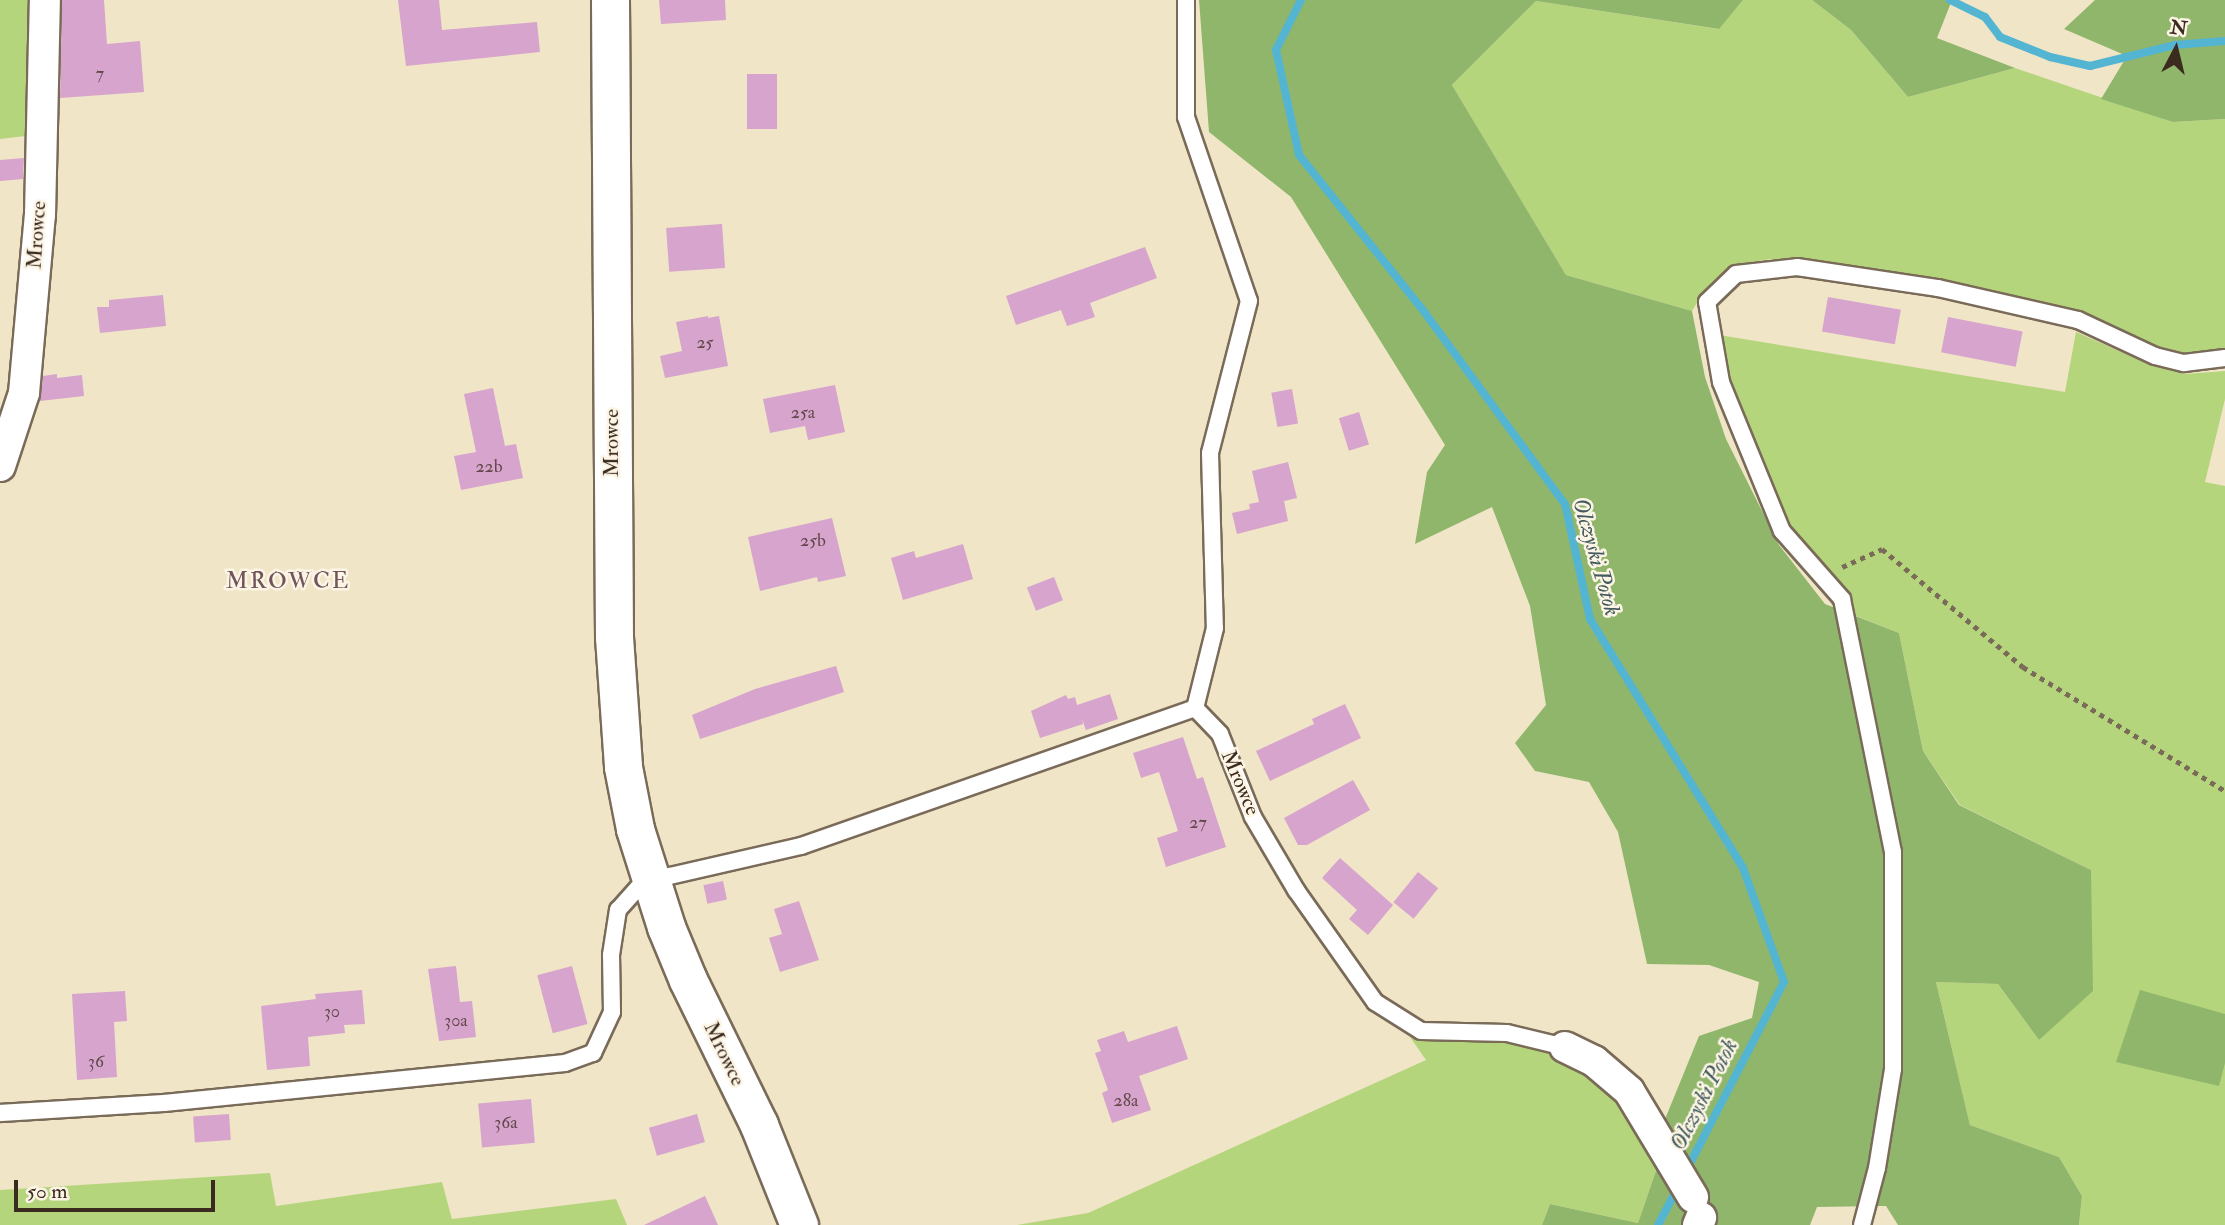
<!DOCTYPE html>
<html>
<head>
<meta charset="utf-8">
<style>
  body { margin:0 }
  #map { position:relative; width:2225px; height:1225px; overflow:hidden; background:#f0e5c7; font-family:"IM FELL Double Pica",serif }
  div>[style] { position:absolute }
  .green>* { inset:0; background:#b5d57c }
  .forest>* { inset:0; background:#90b66c }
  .stream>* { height:8px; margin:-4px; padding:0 4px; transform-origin:4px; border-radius:4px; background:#53b5d2 }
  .building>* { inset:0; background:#d7a4cd; transform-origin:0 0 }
  .path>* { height:4.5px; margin-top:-2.25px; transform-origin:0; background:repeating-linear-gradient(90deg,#7a6b59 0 5px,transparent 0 10px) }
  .roads { filter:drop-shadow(2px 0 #7a6b59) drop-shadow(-2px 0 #7a6b59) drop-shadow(0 2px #7a6b59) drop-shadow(0 -2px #7a6b59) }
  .service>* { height:16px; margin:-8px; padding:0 8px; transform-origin:8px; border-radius:8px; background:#fff }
  .minor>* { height:30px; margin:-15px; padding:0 15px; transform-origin:15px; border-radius:15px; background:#fff }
  .tertiary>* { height:37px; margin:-18.5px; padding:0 18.5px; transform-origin:18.5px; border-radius:18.5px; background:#fff }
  span { translate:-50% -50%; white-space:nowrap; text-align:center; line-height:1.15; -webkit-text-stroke:5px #fcf5e5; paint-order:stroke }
  .number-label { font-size:18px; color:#62484a }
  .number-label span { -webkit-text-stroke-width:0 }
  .street-label { font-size:21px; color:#3b2a1e }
  .water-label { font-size:23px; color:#435b5d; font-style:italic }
  .neighbourhood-label { font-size:23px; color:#72555b; letter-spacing:2px }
  .north { position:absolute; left:2141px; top:14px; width:70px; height:70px; -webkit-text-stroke:5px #fcf5e5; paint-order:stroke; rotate:7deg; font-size:19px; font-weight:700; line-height:28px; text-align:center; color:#3b2a1e }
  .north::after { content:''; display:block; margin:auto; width:24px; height:32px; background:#3b2a1e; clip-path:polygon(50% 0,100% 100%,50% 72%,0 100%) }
  .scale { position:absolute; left:14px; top:1180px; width:201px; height:32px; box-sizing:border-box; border:4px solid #3b2a1e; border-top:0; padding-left:9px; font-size:21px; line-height:24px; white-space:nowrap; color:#3b2a1e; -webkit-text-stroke:5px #fcf5e5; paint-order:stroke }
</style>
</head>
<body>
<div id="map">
  <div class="green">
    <i style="clip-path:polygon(0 0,41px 0,34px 135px,0 139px)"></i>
    <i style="clip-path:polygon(1743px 0,1812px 0,1851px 30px,1908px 97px,2015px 68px,2173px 122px,2225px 119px,2225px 351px,2172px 354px,2102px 324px,1907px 278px,1770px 259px,1734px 265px,1706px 288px,1692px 311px,1566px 275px,1452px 85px,1536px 1px,1718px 29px)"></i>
    <i style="clip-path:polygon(2076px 332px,2148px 364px,2185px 374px,2225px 371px,2225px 399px,2205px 482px,2225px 486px,2225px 1225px,2079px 1225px,2082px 1196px,2059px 1157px,1970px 1125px,1936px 982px,1998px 984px,2039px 1040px,2091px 870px,1960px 805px,1923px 751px,1899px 633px,1854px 615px,1792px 527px,1742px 424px,1719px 335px,2065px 392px)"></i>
    <i style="clip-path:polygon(1410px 1037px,1516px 1039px,1585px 1061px,1622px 1095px,1659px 1162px,1638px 1223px,1550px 1204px,1542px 1225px,1017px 1225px,1088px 1213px,1426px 1060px)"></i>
    <i style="clip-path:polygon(270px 1173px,276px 1206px,442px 1182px,452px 1219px,616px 1199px,627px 1225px,0 1225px,0 1190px)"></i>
  </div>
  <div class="forest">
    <i style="clip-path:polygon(1199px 0,1743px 0,1719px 29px,1536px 1px,1452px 85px,1566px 275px,1692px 311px,1705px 377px,1726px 439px,1779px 545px,1825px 604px,1899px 633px,1923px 751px,1959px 805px,2091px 870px,2093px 991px,2039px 1040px,1998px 984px,1936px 982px,1970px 1125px,2059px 1157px,2082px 1196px,2079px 1225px,1898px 1225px,1886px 1206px,1877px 1206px,1817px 1207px,1810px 1225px,1715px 1225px,1695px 1171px,1663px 1124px,1699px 1036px,1752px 1018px,1759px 982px,1709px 965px,1647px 964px,1618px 832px,1589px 782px,1535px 771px,1515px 743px,1546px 705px,1530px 606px,1492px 507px,1415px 544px,1427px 472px,1445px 445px,1291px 197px,1209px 132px)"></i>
    <i style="clip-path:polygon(1812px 0,1952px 0,1937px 38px,2015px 68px,1908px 97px,1851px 30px)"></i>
    <i style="clip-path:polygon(2095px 0,2225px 0,2225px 119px,2173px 122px,2101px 99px,2127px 56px,2064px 29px)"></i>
    <i style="clip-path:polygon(2140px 990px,2225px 1014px,2225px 1063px,2219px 1086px,2116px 1062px)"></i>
    <i style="clip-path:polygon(1659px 1162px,1691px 1216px,1688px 1225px,1542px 1225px,1550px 1204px,1638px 1223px)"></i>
  </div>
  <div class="stream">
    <i style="left:1301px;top:0;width:56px;rotate:116.6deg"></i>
    <i style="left:1276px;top:50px;width:107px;rotate:77.6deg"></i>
    <i style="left:1299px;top:155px;width:202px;rotate:51.4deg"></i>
    <i style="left:1425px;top:313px;width:237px;rotate:53.8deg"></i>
    <i style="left:1565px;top:504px;width:118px;rotate:77.7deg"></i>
    <i style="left:1590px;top:619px;width:292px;rotate:58.4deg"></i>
    <i style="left:1743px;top:868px;width:121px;rotate:70.2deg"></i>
    <i style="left:1784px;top:982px;width:215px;rotate:117.4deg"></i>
    <i style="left:1950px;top:0;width:39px;rotate:26deg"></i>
    <i style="left:1985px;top:17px;width:25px;rotate:53deg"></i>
    <i style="left:2000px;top:37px;width:54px;rotate:21.8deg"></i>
    <i style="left:2050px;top:57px;width:41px;rotate:12.7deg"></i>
    <i style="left:2090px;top:66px;width:88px;rotate:-13.9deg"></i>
    <i style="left:2175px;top:45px;width:50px;rotate:-4.6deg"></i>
    <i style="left:1658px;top:1225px;width:43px;rotate:-62.2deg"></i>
  </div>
  <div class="building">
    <i style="clip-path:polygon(62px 0,104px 0,107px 44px,140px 41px,144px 92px,60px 98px)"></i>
    <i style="clip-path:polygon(398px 0,439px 0,442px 30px,537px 22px,540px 52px,406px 66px)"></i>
    <i style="clip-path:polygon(659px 0,725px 0,726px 20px,661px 24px)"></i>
    <i style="left:747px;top:74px;width:30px;height:55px"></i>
    <i style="clip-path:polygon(24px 158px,23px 179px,0 181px,0 160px)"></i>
    <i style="left:722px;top:224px;width:44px;height:56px;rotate:86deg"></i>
    <i style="clip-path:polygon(1145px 247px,1157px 278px,1090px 303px,1095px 317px,1067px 326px,1061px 310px,1016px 325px,1006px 296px)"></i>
    <i style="clip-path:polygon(163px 295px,166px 326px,100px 333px,97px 307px,109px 307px,109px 300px)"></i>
    <i style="left:1828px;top:297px;width:74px;height:35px;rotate:10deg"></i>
    <i style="clip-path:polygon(708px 316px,708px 318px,719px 316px,728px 366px,665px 378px,660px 356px,682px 351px,676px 322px)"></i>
    <i style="left:1948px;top:317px;width:76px;height:36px;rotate:11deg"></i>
    <i style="clip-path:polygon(57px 374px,57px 378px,82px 375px,84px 396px,40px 401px,43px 376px)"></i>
    <i style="clip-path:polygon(835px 385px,845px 432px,808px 440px,805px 426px,770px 433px,763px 399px)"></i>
    <i style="clip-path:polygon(493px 388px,505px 446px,516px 444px,523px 478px,461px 490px,454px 456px,476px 452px,464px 394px)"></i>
    <i style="left:1292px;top:389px;width:35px;height:21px;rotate:80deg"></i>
    <i style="left:1359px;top:412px;width:34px;height:21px;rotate:73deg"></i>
    <i style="clip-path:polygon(1288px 462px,1297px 498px,1284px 501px,1288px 521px,1237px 534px,1232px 513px,1250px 509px,1249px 504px,1259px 502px,1252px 471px)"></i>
    <i style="clip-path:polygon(832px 518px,846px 576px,818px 582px,817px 577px,760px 591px,748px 537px)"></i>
    <i style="clip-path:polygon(963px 544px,973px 579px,903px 600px,891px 558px,914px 551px,916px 558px)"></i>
    <i style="left:1054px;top:577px;width:25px;height:29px;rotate:69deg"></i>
    <i style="clip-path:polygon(836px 666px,844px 692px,700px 739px,692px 715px,755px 689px)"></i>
    <i style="clip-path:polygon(1110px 694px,1118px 719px,1086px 730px,1082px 719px,1083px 724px,1040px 738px,1031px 711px,1066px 695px,1068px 699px,1075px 697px,1077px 705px)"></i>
    <i style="clip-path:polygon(1345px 704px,1361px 738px,1270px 781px,1256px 751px,1314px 724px,1312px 719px)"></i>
    <i style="clip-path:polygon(1183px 737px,1197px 779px,1203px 777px,1226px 847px,1166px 867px,1157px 838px,1178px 831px,1159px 772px,1141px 778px,1133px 753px)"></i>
    <i style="clip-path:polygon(1353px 780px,1370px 810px,1307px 845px,1298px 845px,1284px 818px)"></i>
    <i style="clip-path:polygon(1340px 858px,1393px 905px,1368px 935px,1349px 919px,1357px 910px,1322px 878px)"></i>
    <i style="left:1418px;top:872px;width:26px;height:39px;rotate:39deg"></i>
    <i style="left:723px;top:881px;width:19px;height:20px;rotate:78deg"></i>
    <i style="clip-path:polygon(799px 901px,819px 960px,780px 972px,769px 938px,782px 934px,774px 909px)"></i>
    <i style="clip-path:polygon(456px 966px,460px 1002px,472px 1001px,476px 1037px,439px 1041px,428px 969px)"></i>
    <i style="left:572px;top:966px;width:60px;height:36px;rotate:75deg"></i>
    <i style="clip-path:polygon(362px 990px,365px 1024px,344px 1025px,345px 1033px,308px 1037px,310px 1066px,267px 1070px,261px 1006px,316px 999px,315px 994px)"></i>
    <i style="clip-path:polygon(125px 991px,127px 1021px,114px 1022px,117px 1077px,77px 1080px,72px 994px)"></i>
    <i style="clip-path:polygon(1177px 1026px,1188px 1059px,1139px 1076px,1151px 1110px,1112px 1123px,1102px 1093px,1108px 1090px,1095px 1053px,1101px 1051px,1097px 1040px,1124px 1031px,1128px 1042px)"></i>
    <i style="left:531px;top:1099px;width:44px;height:53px;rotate:85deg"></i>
    <i style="left:229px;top:1114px;width:26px;height:36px;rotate:86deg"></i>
    <i style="left:697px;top:1114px;width:29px;height:50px;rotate:74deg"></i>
    <i style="clip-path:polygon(705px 1196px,718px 1225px,644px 1225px)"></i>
  </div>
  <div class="path">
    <i style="left:1842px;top:567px;width:44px;rotate:-24.2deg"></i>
    <i style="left:1882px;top:549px;width:184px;rotate:39.9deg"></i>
    <i style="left:2023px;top:667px;width:237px;rotate:31.5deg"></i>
  </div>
  <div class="roads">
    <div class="service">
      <i style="left:1186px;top:0;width:117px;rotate:90deg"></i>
      <i style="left:1186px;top:117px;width:194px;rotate:71.1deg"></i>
      <i style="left:1249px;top:301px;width:157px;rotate:104.4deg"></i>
      <i style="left:1210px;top:453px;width:175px;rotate:88.4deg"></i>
      <i style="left:1215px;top:628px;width:82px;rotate:104deg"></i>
      <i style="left:0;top:1113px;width:164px;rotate:-3.5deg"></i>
      <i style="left:164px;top:1103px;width:403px;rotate:-5.7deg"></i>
      <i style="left:565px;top:1063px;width:30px;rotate:-20deg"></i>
      <i style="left:593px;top:1053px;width:45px;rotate:-65.1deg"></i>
      <i style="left:612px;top:1012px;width:57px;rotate:-91deg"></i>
      <i style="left:611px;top:955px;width:46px;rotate:-81.2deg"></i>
      <i style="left:618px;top:910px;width:30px;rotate:-48deg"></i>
      <i style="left:638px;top:888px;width:34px;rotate:-21deg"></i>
      <i style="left:670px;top:876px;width:134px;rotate:-12.9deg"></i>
      <i style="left:801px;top:846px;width:417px;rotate:-19.3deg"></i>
      <i style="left:1195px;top:708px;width:36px;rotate:46deg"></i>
      <i style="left:1220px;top:734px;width:89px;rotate:68.3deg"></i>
      <i style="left:1253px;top:817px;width:85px;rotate:59.5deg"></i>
      <i style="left:1296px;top:890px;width:137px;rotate:54.8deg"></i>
      <i style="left:1375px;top:1002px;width:54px;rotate:32.2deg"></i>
      <i style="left:1421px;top:1031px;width:86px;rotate:1.3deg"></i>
      <i style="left:1507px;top:1033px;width:60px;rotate:13.6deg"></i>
      <i style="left:1862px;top:1225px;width:59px;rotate:-75.3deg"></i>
      <i style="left:1877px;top:1168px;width:100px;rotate:-80.8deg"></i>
      <i style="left:1893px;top:1069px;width:217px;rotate:-90deg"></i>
      <i style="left:1893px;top:852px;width:258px;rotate:-101.4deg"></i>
      <i style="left:1842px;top:599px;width:91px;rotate:-131.4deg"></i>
      <i style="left:1782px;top:531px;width:161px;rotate:-112.3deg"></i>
      <i style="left:1721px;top:382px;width:81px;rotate:-99.9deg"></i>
      <i style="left:1707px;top:302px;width:40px;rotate:-44deg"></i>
      <i style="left:1736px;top:274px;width:61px;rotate:-6.5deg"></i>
      <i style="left:1797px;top:267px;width:143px;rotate:8.5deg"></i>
      <i style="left:1938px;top:288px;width:144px;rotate:12.9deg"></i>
      <i style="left:2078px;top:320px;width:85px;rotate:25.1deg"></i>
      <i style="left:2155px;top:356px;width:30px;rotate:14deg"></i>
      <i style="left:2184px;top:363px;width:41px;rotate:-7deg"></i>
    </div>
    <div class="minor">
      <i style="left:0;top:466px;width:77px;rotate:-71.8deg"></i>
      <i style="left:24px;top:393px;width:179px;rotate:-84.9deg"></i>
      <i style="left:40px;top:215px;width:215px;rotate:-88.7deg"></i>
      <i style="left:1565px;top:1047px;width:32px;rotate:26deg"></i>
      <i style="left:1594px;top:1061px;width:46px;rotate:40.6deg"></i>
      <i style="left:1629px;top:1091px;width:124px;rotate:58.9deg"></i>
      <i style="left:1698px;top:1225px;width:8px;rotate:-67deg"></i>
    </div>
    <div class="tertiary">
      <i style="left:610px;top:0;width:637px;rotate:89.64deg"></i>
      <i style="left:614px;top:637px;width:130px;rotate:86deg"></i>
      <i style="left:623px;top:767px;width:63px;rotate:79deg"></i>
      <i style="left:635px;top:829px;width:103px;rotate:72.4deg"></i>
      <i style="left:666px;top:927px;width:57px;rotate:67.5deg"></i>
      <i style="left:688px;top:980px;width:161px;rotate:63.9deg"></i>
      <i style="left:759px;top:1125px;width:108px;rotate:68.2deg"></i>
    </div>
  </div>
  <div class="number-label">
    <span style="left:100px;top:74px">7</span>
    <span style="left:705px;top:343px">25</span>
    <span style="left:803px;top:413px">25a</span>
    <span style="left:489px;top:467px">22b</span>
    <span style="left:813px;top:541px">25b</span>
    <span style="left:1198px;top:823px">27</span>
    <span style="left:332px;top:1012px">30</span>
    <span style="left:456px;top:1021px">30a</span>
    <span style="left:96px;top:1062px">36</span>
    <span style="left:1126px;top:1101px">28a</span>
    <span style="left:506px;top:1123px">36a</span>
  </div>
  <div class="street-label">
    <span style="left:37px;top:235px;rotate:-86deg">Mrowce</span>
    <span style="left:612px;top:443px;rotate:-90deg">Mrowce</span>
    <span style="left:1240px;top:783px;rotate:67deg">Mrowce</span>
    <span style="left:724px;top:1054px;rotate:64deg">Mrowce</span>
  </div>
  <div class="water-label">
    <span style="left:1596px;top:557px;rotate:74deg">Olczyski Potok</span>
    <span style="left:1704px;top:1095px;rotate:-63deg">Olczyski Potok</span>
  </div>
  <div class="neighbourhood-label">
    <span style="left:288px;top:581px">MROWCE</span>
  </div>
  <div class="north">N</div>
  <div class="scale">50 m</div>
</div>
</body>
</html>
